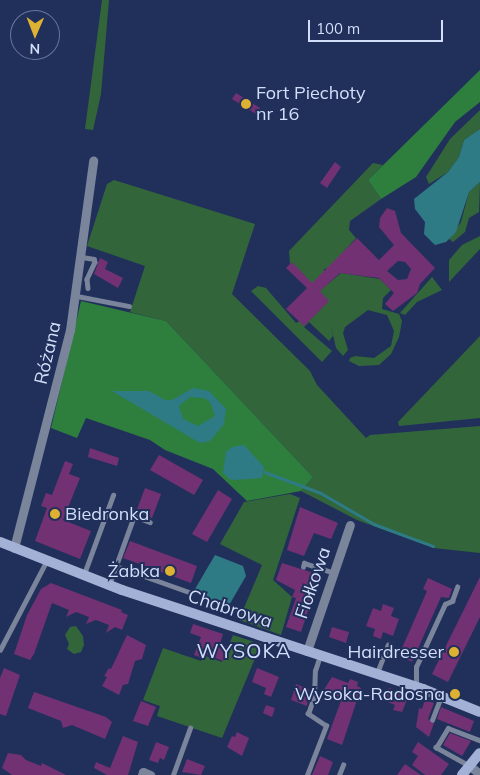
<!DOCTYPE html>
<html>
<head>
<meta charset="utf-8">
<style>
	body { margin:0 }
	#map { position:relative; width:480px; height:775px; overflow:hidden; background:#21305b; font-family:Mulish,sans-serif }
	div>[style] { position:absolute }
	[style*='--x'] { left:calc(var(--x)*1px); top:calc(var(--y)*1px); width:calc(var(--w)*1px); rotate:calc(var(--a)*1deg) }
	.green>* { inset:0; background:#33653b }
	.forest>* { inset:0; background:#2e7f3e }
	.water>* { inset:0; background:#2e7b85 }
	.stream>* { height:2.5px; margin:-1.25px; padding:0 1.25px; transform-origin:1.25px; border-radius:1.25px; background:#2e7b85 }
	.building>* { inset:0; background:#713172 }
	.lane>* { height:4.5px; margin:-2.25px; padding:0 2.25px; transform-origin:2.25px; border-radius:2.25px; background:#7a849a }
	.street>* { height:9px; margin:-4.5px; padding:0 4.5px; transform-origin:4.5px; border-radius:4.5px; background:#7a849a }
	.secondary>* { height:10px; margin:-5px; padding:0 5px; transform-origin:5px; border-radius:5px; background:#a2b1d5 }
	.dots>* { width:14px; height:14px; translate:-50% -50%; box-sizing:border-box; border:2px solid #21305b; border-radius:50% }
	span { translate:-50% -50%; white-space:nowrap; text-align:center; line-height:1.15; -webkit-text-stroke:4px #21305b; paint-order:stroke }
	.poi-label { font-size:18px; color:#d3dffa }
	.left { translate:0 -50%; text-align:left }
	.right { translate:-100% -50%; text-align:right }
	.street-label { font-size:18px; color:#d3dffa }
	.quarter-label { font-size:20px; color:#d3dffa; letter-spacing:1px }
	.north { position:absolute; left:10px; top:10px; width:50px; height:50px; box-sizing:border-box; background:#21305b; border:1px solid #68769b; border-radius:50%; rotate:181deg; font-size:14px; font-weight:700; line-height:20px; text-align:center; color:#d3dffa }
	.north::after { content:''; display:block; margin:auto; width:18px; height:22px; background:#deb133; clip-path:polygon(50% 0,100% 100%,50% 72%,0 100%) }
	.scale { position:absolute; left:308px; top:20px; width:135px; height:22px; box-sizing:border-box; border:2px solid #d3dffa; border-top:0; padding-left:6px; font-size:15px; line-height:18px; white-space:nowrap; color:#d3dffa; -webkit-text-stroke:4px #21305b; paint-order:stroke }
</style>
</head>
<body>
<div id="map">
	<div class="green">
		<i style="clip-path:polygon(102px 0,109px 0,101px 94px,93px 130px,85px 129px)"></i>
		<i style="clip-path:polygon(480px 110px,480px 129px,464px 140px,459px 157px,448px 172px,429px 184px,426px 177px,450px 139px)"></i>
		<i style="clip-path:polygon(373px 163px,383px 165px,368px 180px,381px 199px,350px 221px,349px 230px,356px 238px,329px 268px,324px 269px,323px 288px,341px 273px,380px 279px,391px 290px,383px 298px,382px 309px,399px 314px,402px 321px,399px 337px,391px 354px,379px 365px,359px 366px,349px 361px,350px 358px,355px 356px,374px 358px,391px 346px,394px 331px,387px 315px,368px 310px,345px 327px,343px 333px,348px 350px,343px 356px,336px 348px,331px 326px,333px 336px,329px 341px,309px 322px,304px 327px,332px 351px,322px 362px,251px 291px,258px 286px,266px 288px,296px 323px,305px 318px,312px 289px,290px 264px,289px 251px)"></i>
		<i style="clip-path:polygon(114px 180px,255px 224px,232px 294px,310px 371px,317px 385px,366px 438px,370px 435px,480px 426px,480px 553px,434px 548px,357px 520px,301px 491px,313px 477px,166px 321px,130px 312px,145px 266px,87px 246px,107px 184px)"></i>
		<i style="clip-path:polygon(480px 182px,479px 212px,469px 218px,465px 232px,453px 242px,449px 239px,461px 222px,469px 192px)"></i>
		<i style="clip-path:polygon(480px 236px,480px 249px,449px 282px,449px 260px,462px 245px)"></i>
		<i style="clip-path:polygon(432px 277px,442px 290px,417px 302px,405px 315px,400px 313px)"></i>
		<i style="clip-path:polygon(480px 336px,480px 418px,399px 426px,398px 422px)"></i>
		<i style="clip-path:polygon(290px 494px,300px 498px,273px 580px,292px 597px,281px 635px,239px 620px,262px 565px,220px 544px,244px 502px)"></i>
		<i style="clip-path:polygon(76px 626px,83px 636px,84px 645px,81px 652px,74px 654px,67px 649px,69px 644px,65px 635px,70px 627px)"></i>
		<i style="clip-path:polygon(233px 635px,261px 644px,222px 738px,157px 716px,160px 706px,143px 700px,163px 648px,201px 661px,203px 655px,222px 662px)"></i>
	</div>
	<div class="forest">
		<i style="clip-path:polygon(480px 70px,480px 102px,455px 122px,416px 177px,381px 199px,368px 180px)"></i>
		<i style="clip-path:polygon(81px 301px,166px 321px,313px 477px,301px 491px,247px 501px,213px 469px,165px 450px,150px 440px,86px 418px,77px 438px,51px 428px)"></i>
	</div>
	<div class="water">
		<i style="clip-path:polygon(480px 129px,480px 182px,469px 192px,456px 232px,446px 242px,435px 245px,424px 234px,425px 222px,415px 209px,414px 199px,448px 172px,459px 157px,464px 140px)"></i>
		<i style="clip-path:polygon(evenodd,193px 388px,209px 391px,226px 409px,224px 424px,210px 441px,200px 443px,112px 391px,149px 391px,165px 400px,172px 400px,193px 388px,190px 397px,204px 398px,210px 402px,215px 416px,198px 426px,183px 419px,179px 406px,190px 397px)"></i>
		<i style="clip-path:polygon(244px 445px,264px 467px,262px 478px,231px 480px,223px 473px,226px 452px,232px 447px)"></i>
		<i style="clip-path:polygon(215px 555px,243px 566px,246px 576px,228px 607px,207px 599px,195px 589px)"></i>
	</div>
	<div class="stream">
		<i style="--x:265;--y:472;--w:60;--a:20.6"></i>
		<i style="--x:321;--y:493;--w:61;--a:30.3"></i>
		<i style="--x:374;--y:524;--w:63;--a:20.4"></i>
	</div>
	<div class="building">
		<i style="clip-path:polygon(236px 93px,260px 108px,256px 114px,232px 99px)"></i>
		<i style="clip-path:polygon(335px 162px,341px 167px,327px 188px,320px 183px)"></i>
		<i style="clip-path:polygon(evenodd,387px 208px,395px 211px,401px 233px,435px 268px,420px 284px,417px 293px,393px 311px,385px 304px,394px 293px,379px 278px,340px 273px,320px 291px,329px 301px,304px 326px,286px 309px,307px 288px,286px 268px,292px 262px,312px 283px,357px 238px,379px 260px,394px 245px,379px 227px,380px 218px,387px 208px,398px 261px,405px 262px,411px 269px,407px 279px,398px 280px,387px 271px,398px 261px)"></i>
		<i style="clip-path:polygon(100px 258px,108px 262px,105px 269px,123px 278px,118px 288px,94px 274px)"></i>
		<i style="clip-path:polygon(90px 448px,119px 458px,117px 466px,88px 457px)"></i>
		<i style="clip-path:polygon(159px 455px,203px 480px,194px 495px,150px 470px)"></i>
		<i style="clip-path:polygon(65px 461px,73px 464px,69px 474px,80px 478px,63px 520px,91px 531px,80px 559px,35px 541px,47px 508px,41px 506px,46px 493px,52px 495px)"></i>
		<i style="clip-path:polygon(145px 488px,161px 494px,152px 518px,136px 512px)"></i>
		<i style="clip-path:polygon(218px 490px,232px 499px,207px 542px,192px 534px)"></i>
		<i style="clip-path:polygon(300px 507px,338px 523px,331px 539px,314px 533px,304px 556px,287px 550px)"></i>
		<i style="clip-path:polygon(130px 541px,197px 566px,191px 583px,123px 558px)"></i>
		<i style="clip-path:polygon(282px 563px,320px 575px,301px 632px,286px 627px,296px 598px,292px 597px,295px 590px,276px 580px)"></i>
		<i style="clip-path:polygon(480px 577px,480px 617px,448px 682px,432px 674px)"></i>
		<i style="clip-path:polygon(428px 578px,452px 589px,449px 598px,441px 597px,412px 662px,399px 655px,427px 591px,423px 589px)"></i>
		<i style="clip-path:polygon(51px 583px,122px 610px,121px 612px,128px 615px,122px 630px,115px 627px,106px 633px,109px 625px,96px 620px,86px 624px,89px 617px,76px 612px,66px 617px,69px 610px,52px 603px,34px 654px,30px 660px,14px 654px,27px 615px,41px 589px)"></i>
		<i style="clip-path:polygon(383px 604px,394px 608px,391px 616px,399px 619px,393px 636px,383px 632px,381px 639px,373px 636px,375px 629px,366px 626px,373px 608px,381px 611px)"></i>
		<i style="clip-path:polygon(193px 624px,223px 634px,220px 644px,228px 647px,223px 661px,203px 653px,202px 658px,194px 655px,201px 637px,190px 633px)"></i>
		<i style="clip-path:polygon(332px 627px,349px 632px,346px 643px,329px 637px)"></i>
		<i style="clip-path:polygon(127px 635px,146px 645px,142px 659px,135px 661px,128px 684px,123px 685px,119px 695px,102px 686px,107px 677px,104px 676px,109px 668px,111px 669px)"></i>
		<i style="clip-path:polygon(4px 668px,20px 675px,6px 716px,0 714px,0 678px)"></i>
		<i style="clip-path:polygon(257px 668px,279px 677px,271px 697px,264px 694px,266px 688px,252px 682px)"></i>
		<i style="clip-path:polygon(332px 677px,348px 683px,350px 679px,358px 682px,357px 686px,361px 688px,342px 745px,327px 739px,342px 698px,323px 691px)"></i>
		<i style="clip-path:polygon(296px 684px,309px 689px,307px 706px,291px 700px)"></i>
		<i style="clip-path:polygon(389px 688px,409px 695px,402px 712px,393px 710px,395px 705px,381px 699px)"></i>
		<i style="clip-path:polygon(34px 692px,106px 717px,112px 722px,105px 739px,72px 725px,63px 728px,61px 721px,28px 708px)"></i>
		<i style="clip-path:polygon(425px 700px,434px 703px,428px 719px,434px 723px,429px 737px,416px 727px,419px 708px,422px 709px)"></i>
		<i style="clip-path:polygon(141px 701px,156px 707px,148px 726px,133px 721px)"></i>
		<i style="clip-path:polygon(266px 705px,275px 708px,272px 717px,263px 713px)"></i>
		<i style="clip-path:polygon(441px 707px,474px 721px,470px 732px,437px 719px)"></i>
		<i style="clip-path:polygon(237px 732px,249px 738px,242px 756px,227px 747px,232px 736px,235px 737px)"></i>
		<i style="clip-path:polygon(450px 733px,471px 741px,462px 756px,443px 745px)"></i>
		<i style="clip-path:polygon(123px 736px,138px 742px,128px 775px,107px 775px,94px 768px,96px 762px,110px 768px)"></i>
		<i style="clip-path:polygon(156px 742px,169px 747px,164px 760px,160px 758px,158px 763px,149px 760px)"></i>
		<i style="clip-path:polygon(418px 742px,449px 764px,441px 775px,425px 775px,412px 765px,418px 756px,412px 752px)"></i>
		<i style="clip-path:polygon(8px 753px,21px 755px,26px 760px,41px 766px,42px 763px,66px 775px,12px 775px,2px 768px)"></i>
		<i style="clip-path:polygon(320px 756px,333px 762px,328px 775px,312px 775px)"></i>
		<i style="clip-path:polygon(187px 759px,205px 766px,201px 775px,182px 772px)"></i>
		<i style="clip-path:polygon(405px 764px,421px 775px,397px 775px)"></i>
	</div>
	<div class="lane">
		<i style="--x:82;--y:257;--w:12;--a:9"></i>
		<i style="--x:94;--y:259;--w:3;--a:72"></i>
		<i style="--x:95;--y:262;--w:19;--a:115"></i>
		<i style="--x:87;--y:279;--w:9;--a:84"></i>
		<i style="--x:77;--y:296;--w:53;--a:10.9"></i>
		<i style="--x:116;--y:566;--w:77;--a:19.6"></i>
		<i style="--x:303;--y:567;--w:4;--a:-76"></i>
		<i style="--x:304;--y:563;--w:32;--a:18"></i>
		<i style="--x:84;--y:574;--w:84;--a:-69.8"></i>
		<i style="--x:109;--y:585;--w:73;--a:-70.1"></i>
		<i style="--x:134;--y:516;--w:17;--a:21"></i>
		<i style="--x:0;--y:650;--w:99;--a:-62.4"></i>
		<i style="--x:377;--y:673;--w:30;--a:-69"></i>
		<i style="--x:416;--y:686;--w:19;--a:-90"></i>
		<i style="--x:416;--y:667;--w:69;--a:-65.3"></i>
		<i style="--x:445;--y:604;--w:8;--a:-23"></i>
		<i style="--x:452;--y:601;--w:15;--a:-70"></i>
		<i style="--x:432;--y:720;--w:25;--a:-69"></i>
		<i style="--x:469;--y:766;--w:38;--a:-151"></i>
		<i style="--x:436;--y:748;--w:23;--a:-59"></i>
		<i style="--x:448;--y:728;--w:34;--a:21"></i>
		<i style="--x:173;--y:775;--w:50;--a:-70.1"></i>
		<i style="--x:307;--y:775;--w:53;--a:-68.8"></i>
		<i style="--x:326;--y:726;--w:22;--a:-146"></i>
		<i style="--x:308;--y:714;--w:18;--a:-71"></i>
		<i style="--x:314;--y:697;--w:26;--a:-88"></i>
		<i style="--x:315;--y:671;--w:16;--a:-72"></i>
		<i style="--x:339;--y:775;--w:11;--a:-68"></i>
	</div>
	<div class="street">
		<i style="--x:14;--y:548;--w:225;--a:-75.6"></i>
		<i style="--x:70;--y:330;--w:171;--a:-82.2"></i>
		<i style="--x:307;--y:651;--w:133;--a:-71.2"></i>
		<i style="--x:470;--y:766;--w:13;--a:39"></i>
		<i style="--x:142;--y:775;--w:3;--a:-72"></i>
		<i style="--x:143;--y:772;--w:8;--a:23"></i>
	</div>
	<div class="secondary">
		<i style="--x:0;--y:542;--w:131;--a:21.5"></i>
		<i style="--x:122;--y:590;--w:317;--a:18.2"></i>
		<i style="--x:423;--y:689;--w:61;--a:22"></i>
		<i style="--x:462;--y:775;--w:28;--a:-51"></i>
	</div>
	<div class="dots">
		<i style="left:246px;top:104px;background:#deb133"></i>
		<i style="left:55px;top:514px;background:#deb133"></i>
		<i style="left:170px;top:571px;background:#deb133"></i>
		<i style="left:454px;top:652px;background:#deb133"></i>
		<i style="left:455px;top:694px;background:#deb133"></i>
	</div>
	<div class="poi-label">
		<span class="left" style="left:256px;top:104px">Fort Piechoty<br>nr 16</span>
		<span class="left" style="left:65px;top:514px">Biedronka</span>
		<span class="right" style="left:160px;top:571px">Żabka</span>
		<span class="right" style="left:444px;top:652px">Hairdresser</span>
		<span class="right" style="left:445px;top:694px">Wysoka-Radosna</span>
	</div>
	<div class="street-label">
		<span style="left:48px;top:353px;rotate:-77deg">Różana</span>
		<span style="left:313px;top:583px;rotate:-71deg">Fiołkowa</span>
		<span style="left:230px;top:609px;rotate:18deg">Chabrowa</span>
	</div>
	<div class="quarter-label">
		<span style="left:244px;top:650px">WYSOKA</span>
	</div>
	<div class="north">N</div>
	<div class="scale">100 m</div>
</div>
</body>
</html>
